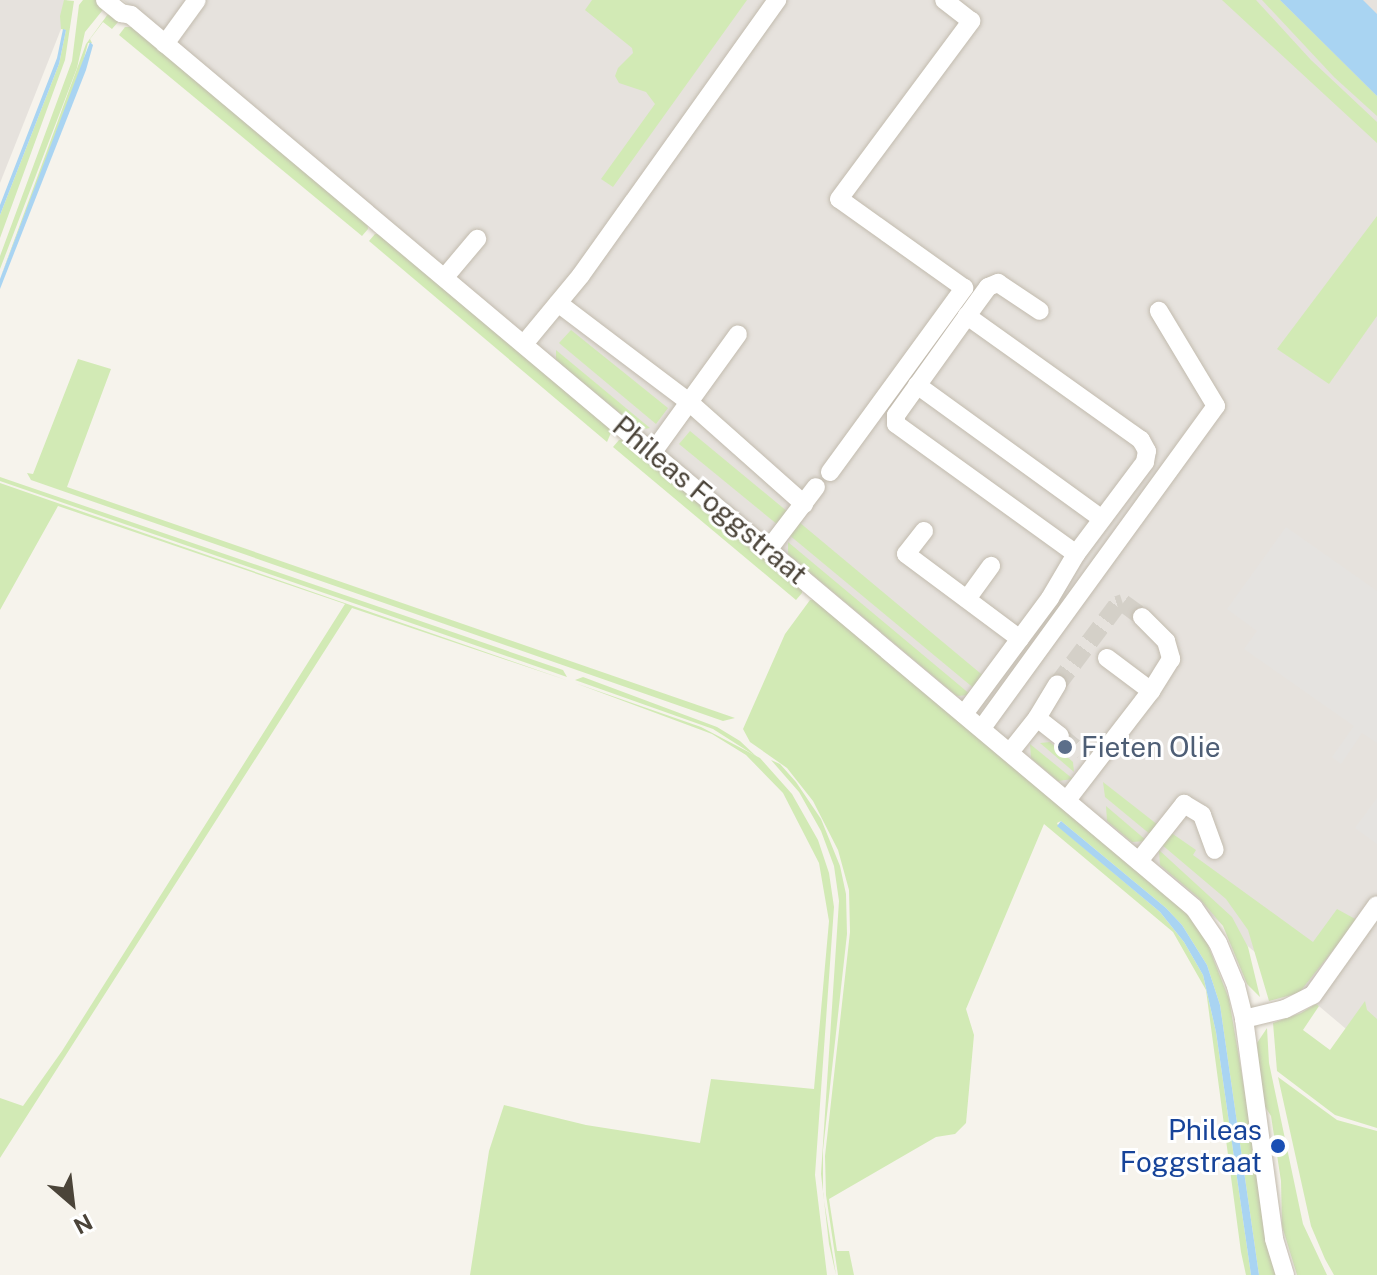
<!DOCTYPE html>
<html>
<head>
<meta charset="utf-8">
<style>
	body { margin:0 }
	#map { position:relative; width:1377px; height:1275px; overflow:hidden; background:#f6f3ec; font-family:"Public Sans",sans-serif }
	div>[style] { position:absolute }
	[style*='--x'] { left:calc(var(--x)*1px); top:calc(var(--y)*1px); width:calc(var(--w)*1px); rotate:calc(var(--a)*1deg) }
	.industrial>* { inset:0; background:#e6e2dd }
	.green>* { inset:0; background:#d2eab5 }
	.parking>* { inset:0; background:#e5e3e0 }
	.water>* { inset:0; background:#a9d4f2 }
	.minor-tunnel>* { height:18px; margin-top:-9px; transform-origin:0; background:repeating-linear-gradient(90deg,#d4d0c8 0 18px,transparent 0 27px) }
	.roads { filter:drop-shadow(0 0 2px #c2bbae) drop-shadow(0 0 2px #c2bbae) }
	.minor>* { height:18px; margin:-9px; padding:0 9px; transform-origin:9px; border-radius:9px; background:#fff }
	.dots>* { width:22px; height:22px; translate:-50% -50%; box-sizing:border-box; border:4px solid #fff; border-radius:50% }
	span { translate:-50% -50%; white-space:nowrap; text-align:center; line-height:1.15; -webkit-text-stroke:6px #fff; paint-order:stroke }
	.street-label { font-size:28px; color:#4b4439 }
	.service-label { font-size:28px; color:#4e5e75 }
	.left { translate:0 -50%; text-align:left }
	.transit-label { font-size:28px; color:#164399 }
	.right { translate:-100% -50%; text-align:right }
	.north { position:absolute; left:32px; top:1163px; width:80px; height:80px; -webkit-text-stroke:6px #fff; paint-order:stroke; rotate:152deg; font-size:22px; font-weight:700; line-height:32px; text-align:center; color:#4b4439 }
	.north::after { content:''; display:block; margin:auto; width:28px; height:36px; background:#4b4439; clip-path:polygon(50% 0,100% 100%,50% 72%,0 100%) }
</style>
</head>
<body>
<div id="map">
	<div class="industrial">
		<i style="clip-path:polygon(0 0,67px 0,63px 24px,0 183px)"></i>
		<i style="clip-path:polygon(123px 0,1377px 0,1377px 1055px,189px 54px)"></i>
	</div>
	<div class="green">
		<i style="clip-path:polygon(64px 0,74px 1px,65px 60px,0 238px,0 215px,59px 64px,66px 30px,61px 29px,60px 16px)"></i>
		<i style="clip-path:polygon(83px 0,99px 0,106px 6px,85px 32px,77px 68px,0 269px,0 256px,72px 61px,79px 5px)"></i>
		<i style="clip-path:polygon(592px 0,747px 0,613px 187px,601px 179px,655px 104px,646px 92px,619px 83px,615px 76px,618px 68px,633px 53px,632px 48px,585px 10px)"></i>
		<i style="clip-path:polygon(1222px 0,1256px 0,1311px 60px,1377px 122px,1377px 143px)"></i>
		<i style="clip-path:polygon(1262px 0,1280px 0,1377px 96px,1377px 116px,1334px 77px)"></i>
		<i style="clip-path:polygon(111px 10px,118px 22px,112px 29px,103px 22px,90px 39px,92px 43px,88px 43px,81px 70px,0 279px,86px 44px)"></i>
		<i style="clip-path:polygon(125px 27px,132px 27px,367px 222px,368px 229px,362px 236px,119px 35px)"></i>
		<i style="clip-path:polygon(1377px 216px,1377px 316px,1329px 384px,1277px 349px)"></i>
		<i style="clip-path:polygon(375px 234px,381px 234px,613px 428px,607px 442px,369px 241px)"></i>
		<i style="clip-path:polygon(571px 330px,668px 408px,656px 424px,559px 343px)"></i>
		<i style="clip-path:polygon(556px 350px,650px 428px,640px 430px,556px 360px)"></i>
		<i style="clip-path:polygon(78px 359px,111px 369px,67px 487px,735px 718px,723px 721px,31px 480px,27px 473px,33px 474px)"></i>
		<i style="clip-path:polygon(690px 431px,788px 512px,778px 525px,679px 444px)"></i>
		<i style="clip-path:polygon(626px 439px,802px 587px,802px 593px,796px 600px,613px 447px,619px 440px)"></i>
		<i style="clip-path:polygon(0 477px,563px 670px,567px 677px,0 481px)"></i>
		<i style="clip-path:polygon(0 483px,569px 681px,352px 608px,0 1158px,0 1098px,23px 1106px,62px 1051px,345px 604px,58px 506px,0 610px)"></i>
		<i style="clip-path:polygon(799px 522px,986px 678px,976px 690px,788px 534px)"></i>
		<i style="clip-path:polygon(788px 542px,971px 695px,957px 696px,788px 554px)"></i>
		<i style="clip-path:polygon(810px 600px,817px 600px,1169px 895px,1193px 920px,1206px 940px,1229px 999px,1276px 1275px,1259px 1275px,1220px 1005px,1207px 965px,1182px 925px,1166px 908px,1061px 821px,1057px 823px,1059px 827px,1160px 912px,1184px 942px,1203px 975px,1216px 1032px,1251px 1275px,1246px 1275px,1241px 1252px,1206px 990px,1173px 932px,1044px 824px,966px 1009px,974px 1035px,966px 1123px,955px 1134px,936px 1137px,829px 1199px,837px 1251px,849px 1251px,854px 1275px,838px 1275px,826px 1195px,825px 1156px,850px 932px,849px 890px,838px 850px,813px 801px,787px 768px,750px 742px,743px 729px,785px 634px)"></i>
		<i style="clip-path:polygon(583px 677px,717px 727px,740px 741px,757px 757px,713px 729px,575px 680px)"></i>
		<i style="clip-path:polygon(575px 683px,701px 727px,760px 758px,792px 794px,818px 840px,829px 873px,834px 907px,815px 1175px,827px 1275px,470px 1275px,489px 1151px,504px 1105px,586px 1125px,700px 1143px,711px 1079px,814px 1089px,829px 921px,819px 863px,783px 793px,746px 755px,712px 734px)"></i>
		<i style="clip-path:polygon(1050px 742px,1073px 762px,1074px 772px,1040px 743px)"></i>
		<i style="clip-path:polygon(1030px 744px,1073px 779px,1058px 781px,1031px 758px)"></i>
		<i style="clip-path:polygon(771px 760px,780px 764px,796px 782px,821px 819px,840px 866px,846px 894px,847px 934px,823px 1150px,823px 1194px,836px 1275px,829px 1244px,821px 1174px,839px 901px,834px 866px,821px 831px,799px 792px)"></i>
		<i style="clip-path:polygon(1103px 782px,1158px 825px,1151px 835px,1105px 797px)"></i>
		<i style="clip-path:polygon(1106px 806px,1147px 841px,1132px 842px,1107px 821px)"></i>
		<i style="clip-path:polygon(1170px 832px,1196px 850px,1193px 855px,1313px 942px,1337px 909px,1357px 920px,1299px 993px,1269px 1001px,1248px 930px,1226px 899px,1161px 844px)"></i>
		<i style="clip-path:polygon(1159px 850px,1232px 917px,1248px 947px,1260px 997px,1247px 984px,1223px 926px,1199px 898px,1160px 865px)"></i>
		<i style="clip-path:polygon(1365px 1001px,1367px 1010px,1377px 1019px,1377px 1128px,1335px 1115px,1277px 1071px,1273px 1023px,1301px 1013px,1316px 1004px,1319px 1006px,1303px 1030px,1330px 1050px)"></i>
		<i style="clip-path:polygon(1267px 1028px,1269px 1063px,1303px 1224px,1327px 1275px,1297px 1275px,1282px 1226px,1281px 1181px,1271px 1116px,1262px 1102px,1260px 1086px,1257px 1043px)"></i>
		<i style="clip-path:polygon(1278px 1077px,1337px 1120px,1377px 1131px,1377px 1275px,1334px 1275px,1325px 1259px,1311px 1226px)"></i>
	</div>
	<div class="parking">
		<i style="clip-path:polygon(1286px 527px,1377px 591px,1377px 743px,1362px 733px,1341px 764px,1332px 757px,1354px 726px,1244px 649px,1257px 631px,1227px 609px)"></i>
		<i style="clip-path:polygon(1377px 798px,1377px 844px,1355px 828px)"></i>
	</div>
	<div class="water">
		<i style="clip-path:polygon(1280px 0,1363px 0,1377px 14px,1377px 96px)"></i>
		<i style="clip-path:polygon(63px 29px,66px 30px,59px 64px,0 215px,0 205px,57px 58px)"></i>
		<i style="clip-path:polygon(90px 42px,93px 45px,86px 70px,0 289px,0 279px)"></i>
		<i style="clip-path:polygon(1061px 821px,1166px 908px,1182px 925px,1207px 965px,1220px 1005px,1259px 1275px,1251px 1275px,1216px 1032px,1203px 975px,1184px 942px,1160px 912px,1057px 826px)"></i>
	</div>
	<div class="minor-tunnel">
		<i style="--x:1057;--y:685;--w:100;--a:-53.1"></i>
		<i style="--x:1117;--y:605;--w:6;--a:-18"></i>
		<i style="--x:1123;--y:603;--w:24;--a:36"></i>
		<i style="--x:1060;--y:736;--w:27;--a:39"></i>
	</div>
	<div class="roads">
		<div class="minor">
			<i style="--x:105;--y:0;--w:21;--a:39"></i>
			<i style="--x:121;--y:13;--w:10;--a:11"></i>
			<i style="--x:131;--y:15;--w:1388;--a:40.03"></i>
			<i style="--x:1194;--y:908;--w:42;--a:55.6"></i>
			<i style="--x:1218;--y:943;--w:47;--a:67.3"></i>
			<i style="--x:1236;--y:986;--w:34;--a:76"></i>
			<i style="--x:1244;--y:1019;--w:222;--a:82.2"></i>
			<i style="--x:1274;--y:1239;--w:38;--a:73"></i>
			<i style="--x:165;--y:44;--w:54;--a:-54"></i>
			<i style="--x:445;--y:277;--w:50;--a:-49.9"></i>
			<i style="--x:558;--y:303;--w:164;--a:37.1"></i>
			<i style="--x:689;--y:402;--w:154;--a:41.6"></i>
			<i style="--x:967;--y:316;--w:36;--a:-54"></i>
			<i style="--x:988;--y:287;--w:11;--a:-22"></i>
			<i style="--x:998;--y:283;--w:50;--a:33.7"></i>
			<i style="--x:524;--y:344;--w:89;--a:-50.4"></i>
			<i style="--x:581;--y:275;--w:338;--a:-54.5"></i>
			<i style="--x:917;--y:385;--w:228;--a:35.9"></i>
			<i style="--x:653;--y:452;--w:145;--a:-54.2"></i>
			<i style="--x:830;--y:472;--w:228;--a:-53.9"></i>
			<i style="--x:964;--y:288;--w:153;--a:-144.5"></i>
			<i style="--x:839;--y:199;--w:222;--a:-53.4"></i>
			<i style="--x:971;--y:21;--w:34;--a:-142"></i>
			<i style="--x:924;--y:531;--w:29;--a:128"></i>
			<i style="--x:906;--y:554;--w:142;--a:36.7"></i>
			<i style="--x:768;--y:550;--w:79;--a:-52.7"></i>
			<i style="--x:967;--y:599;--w:41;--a:-54"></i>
			<i style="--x:1142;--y:617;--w:34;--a:45"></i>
			<i style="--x:1166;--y:641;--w:19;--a:74"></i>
			<i style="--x:1171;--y:659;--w:38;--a:122"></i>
			<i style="--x:964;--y:714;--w:144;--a:-53.4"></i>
			<i style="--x:1050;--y:598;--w:51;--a:-59.4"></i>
			<i style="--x:1076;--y:554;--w:115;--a:-53.1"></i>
			<i style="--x:1145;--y:462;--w:11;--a:-80"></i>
			<i style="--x:1147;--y:451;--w:13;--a:-119"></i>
			<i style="--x:1141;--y:440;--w:214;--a:-144.5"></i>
			<i style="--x:967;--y:316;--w:122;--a:125.6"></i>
			<i style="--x:896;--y:415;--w:9;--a:90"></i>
			<i style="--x:896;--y:424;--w:222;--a:35.8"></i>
			<i style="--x:1037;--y:718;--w:39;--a:-59"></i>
			<i style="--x:982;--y:728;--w:398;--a:-54"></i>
			<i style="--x:1216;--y:406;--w:111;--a:-121"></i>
			<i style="--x:1010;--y:752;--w:43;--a:-51.5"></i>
			<i style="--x:1037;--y:718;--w:29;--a:38"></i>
			<i style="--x:1067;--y:800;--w:138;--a:-52.4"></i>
			<i style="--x:1151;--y:691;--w:55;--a:-143.1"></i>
			<i style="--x:1139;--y:861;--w:73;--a:-51.7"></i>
			<i style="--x:1184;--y:804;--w:21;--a:31"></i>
			<i style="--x:1202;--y:815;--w:37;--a:70"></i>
			<i style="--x:1244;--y:1019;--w:42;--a:-13.7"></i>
			<i style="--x:1285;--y:1009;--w:31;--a:-27"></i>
			<i style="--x:1313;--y:995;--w:110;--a:-54.6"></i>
		</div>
	</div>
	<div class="dots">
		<i style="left:1065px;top:747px;background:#5c6f8a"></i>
		<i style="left:1278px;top:1146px;background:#1a4fb4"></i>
	</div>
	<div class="street-label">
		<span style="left:710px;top:500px;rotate:40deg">Phileas Foggstraat</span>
	</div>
	<div class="service-label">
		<span class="left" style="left:1081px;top:747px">Fieten Olie</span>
	</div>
	<div class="transit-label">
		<span class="right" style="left:1262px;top:1146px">Phileas<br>Foggstraat</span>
	</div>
	<div class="north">N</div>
</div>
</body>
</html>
